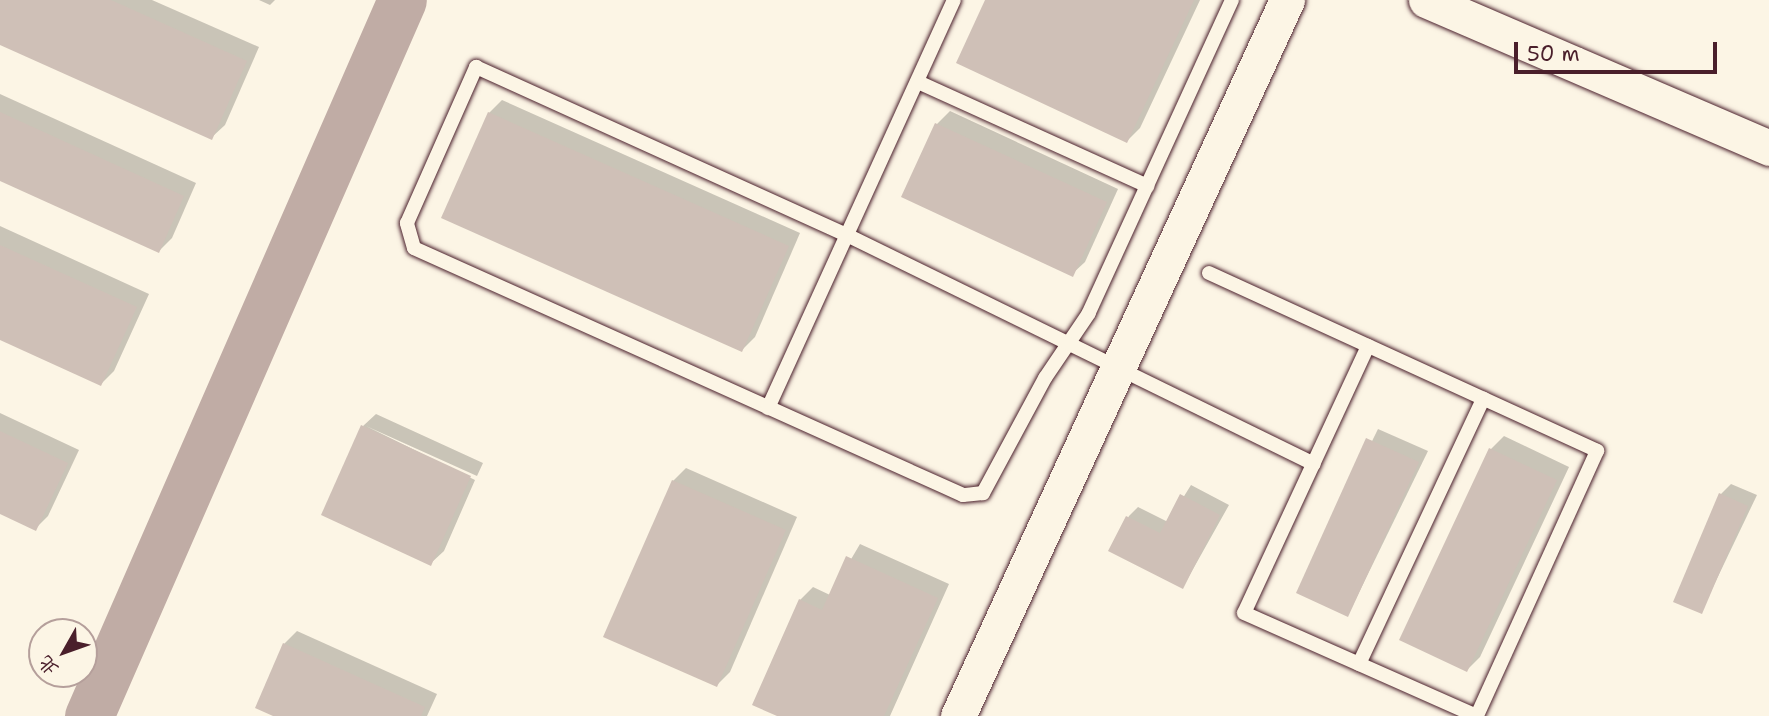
<!DOCTYPE html>
<html>
<head>
<meta charset="utf-8">
<style>
	body { margin:0 }
	#map { position:relative; width:1769px; height:716px; overflow:hidden; background:#fcf5e5; font-family:"Shantell Sans","LXGW WenKai TC",sans-serif }
	div>[style] { position:absolute }
	[style*='--x'] { left:calc(var(--x)*1px); top:calc(var(--y)*1px); width:calc(var(--w)*1px); rotate:calc(var(--a)*1deg) }
	.shadow>* { inset:0; background:#0003 }
	.river>* { height:49px; margin:-24.5px; padding:0 24.5px; transform-origin:24.5px; border-radius:24.5px; background:#c0aca5 }
	.building>* { inset:0; background:#cfc0b7 }
	.roads { filter:drop-shadow(0 0 2px #4a1f2b) drop-shadow(0 0 2px #4a1f2b) }
	.service>* { height:14px; margin:-7px; padding:0 7px; transform-origin:7px; border-radius:7px; background:#fcf5e5 }
	.tertiary>* { height:35px; margin:-17.5px; padding:0 17.5px; transform-origin:17.5px; border-radius:17.5px; background:#fcf5e5 }
	span { translate:-50% -50%; white-space:nowrap; text-align:center; line-height:1.15; -webkit-text-stroke:5px #fcf5e5; paint-order:stroke }
	.north { position:absolute; left:28px; top:618px; width:70px; height:70px; box-sizing:border-box; background:#fcf5e5; border:2px solid #b59f9b; border-radius:50%; rotate:230deg; font-size:19px; font-weight:700; line-height:28px; text-align:center; color:#4a1f2b }
	.north::after { content:''; display:block; margin:auto; width:24px; height:32px; background:#4a1f2b; clip-path:polygon(50% 0,100% 100%,50% 72%,0 100%) }
	.scale { position:absolute; left:1514px; top:42px; width:203px; height:32px; box-sizing:border-box; border:4px solid #4a1f2b; border-top:0; padding-left:9px; font-size:21px; line-height:24px; white-space:nowrap; color:#4a1f2b; -webkit-text-stroke:5px #fcf5e5; paint-order:stroke }
</style>
</head>
<body>
<div id="map">
	<div class="shadow">
		<i style="clip-path:polygon(0 0,152px 0,259px 47px,225px 125px,212px 137px,0 43px)"></i>
		<i style="clip-path:polygon(259px 0,275px 0,270px 5px)"></i>
		<i style="clip-path:polygon(987px 0,1200px 0,1140px 128px,1127px 141px)"></i>
		<i style="clip-path:polygon(0 94px,196px 183px,172px 238px,159px 251px,0 179px)"></i>
		<i style="clip-path:polygon(502px 100px,800px 233px,755px 337px,742px 350px,489px 113px)"></i>
		<i style="clip-path:polygon(950px 111px,1118px 189px,1085px 262px,1072px 274px,903px 196px,937px 124px)"></i>
		<i style="clip-path:polygon(0 226px,149px 294px,114px 371px,101px 384px,0 338px)"></i>
		<i style="clip-path:polygon(0 413px,79px 450px,48px 516px,35px 529px,0 512px)"></i>
		<i style="clip-path:polygon(376px 414px,483px 463px,477px 476px,366px 426px,475px 480px,444px 551px,431px 563px,363px 426px)"></i>
		<i style="clip-path:polygon(1378px 429px,1428px 451px,1348px 615px,1298px 592px)"></i>
		<i style="clip-path:polygon(1504px 436px,1569px 467px,1480px 657px,1467px 670px,1491px 449px)"></i>
		<i style="clip-path:polygon(686px 468px,797px 517px,730px 672px,717px 685px,673px 481px)"></i>
		<i style="clip-path:polygon(1731px 484px,1757px 495px,1701px 612px,1721px 494px)"></i>
		<i style="clip-path:polygon(1191px 485px,1229px 505px,1183px 587px,1111px 550px,1129px 516px,1167px 539px,1129px 516px,1138px 507px,1168px 522px)"></i>
		<i style="clip-path:polygon(860px 544px,949px 584px,890px 716px,781px 716px,800px 600px,813px 587px,830px 595px)"></i>
		<i style="clip-path:polygon(297px 631px,437px 694px,427px 716px,277px 716px,284px 644px)"></i>
	</div>
	<div class="river">
		<i style="--x:89;--y:716;--w:781;--a:-66.39"></i>
	</div>
	<div class="building">
		<i style="clip-path:polygon(0 0,111px 0,247px 61px,212px 140px,0 45px)"></i>
		<i style="clip-path:polygon(985px 0,1194px 0,1127px 143px,956px 63px)"></i>
		<i style="clip-path:polygon(0 112px,184px 196px,159px 253px,0 181px)"></i>
		<i style="clip-path:polygon(488px 112px,789px 246px,742px 352px,441px 218px)"></i>
		<i style="clip-path:polygon(935px 123px,1107px 202px,1073px 277px,901px 197px)"></i>
		<i style="clip-path:polygon(0 245px,137px 307px,101px 386px,0 340px)"></i>
		<i style="clip-path:polygon(361px 425px,471px 476px,431px 566px,321px 515px)"></i>
		<i style="clip-path:polygon(0 431px,68px 463px,36px 531px,0 514px)"></i>
		<i style="clip-path:polygon(1366px 438px,1419px 462px,1348px 617px,1296px 593px)"></i>
		<i style="clip-path:polygon(1489px 448px,1557px 480px,1467px 672px,1399px 640px)"></i>
		<i style="clip-path:polygon(672px 480px,786px 530px,717px 687px,603px 637px)"></i>
		<i style="clip-path:polygon(1719px 493px,1748px 506px,1702px 614px,1673px 602px)"></i>
		<i style="clip-path:polygon(1180px 494px,1220px 515px,1183px 589px,1108px 551px,1126px 516px,1160px 533px)"></i>
		<i style="clip-path:polygon(846px 556px,938px 598px,884px 716px,777px 716px,752px 705px,799px 599px,822px 610px)"></i>
		<i style="clip-path:polygon(283px 643px,425px 707px,421px 716px,273px 716px,255px 708px)"></i>
	</div>
	<div class="roads">
		<div class="service">
			<i style="--x:1232;--y:0;--w:344;--a:114.6"></i>
			<i style="--x:1089;--y:313;--w:78;--a:124.1"></i>
			<i style="--x:1045;--y:378;--w:131;--a:118.3"></i>
			<i style="--x:983;--y:493;--w:20;--a:174"></i>
			<i style="--x:963;--y:495;--w:602;--a:-155.78"></i>
			<i style="--x:414;--y:248;--w:26;--a:-106"></i>
			<i style="--x:407;--y:223;--w:171;--a:-66.1"></i>
			<i style="--x:476;--y:67;--w:409;--a:24.4"></i>
			<i style="--x:849;--y:236;--w:300;--a:26.1"></i>
			<i style="--x:1118;--y:368;--w:218;--a:26.1"></i>
			<i style="--x:918;--y:82;--w:252;--a:24.4"></i>
			<i style="--x:1209;--y:273;--w:427;--a:24.6"></i>
			<i style="--x:1597;--y:451;--w:291;--a:114.4"></i>
			<i style="--x:1368;--y:346;--w:294;--a:114.9"></i>
			<i style="--x:1244;--y:613;--w:254;--a:23.9"></i>
			<i style="--x:768;--y:408;--w:448;--a:-65.5"></i>
			<i style="--x:1359;--y:664;--w:293;--a:-64.9"></i>
		</div>
		<div class="tertiary">
			<i style="--x:1426;--y:0;--w:374;--a:23.3"></i>
			<i style="--x:958;--y:716;--w:788;--a:-65.32"></i>
		</div>
	</div>
	<div class="north">北</div>
	<div class="scale">50 m</div>
</div>
</body>
</html>
